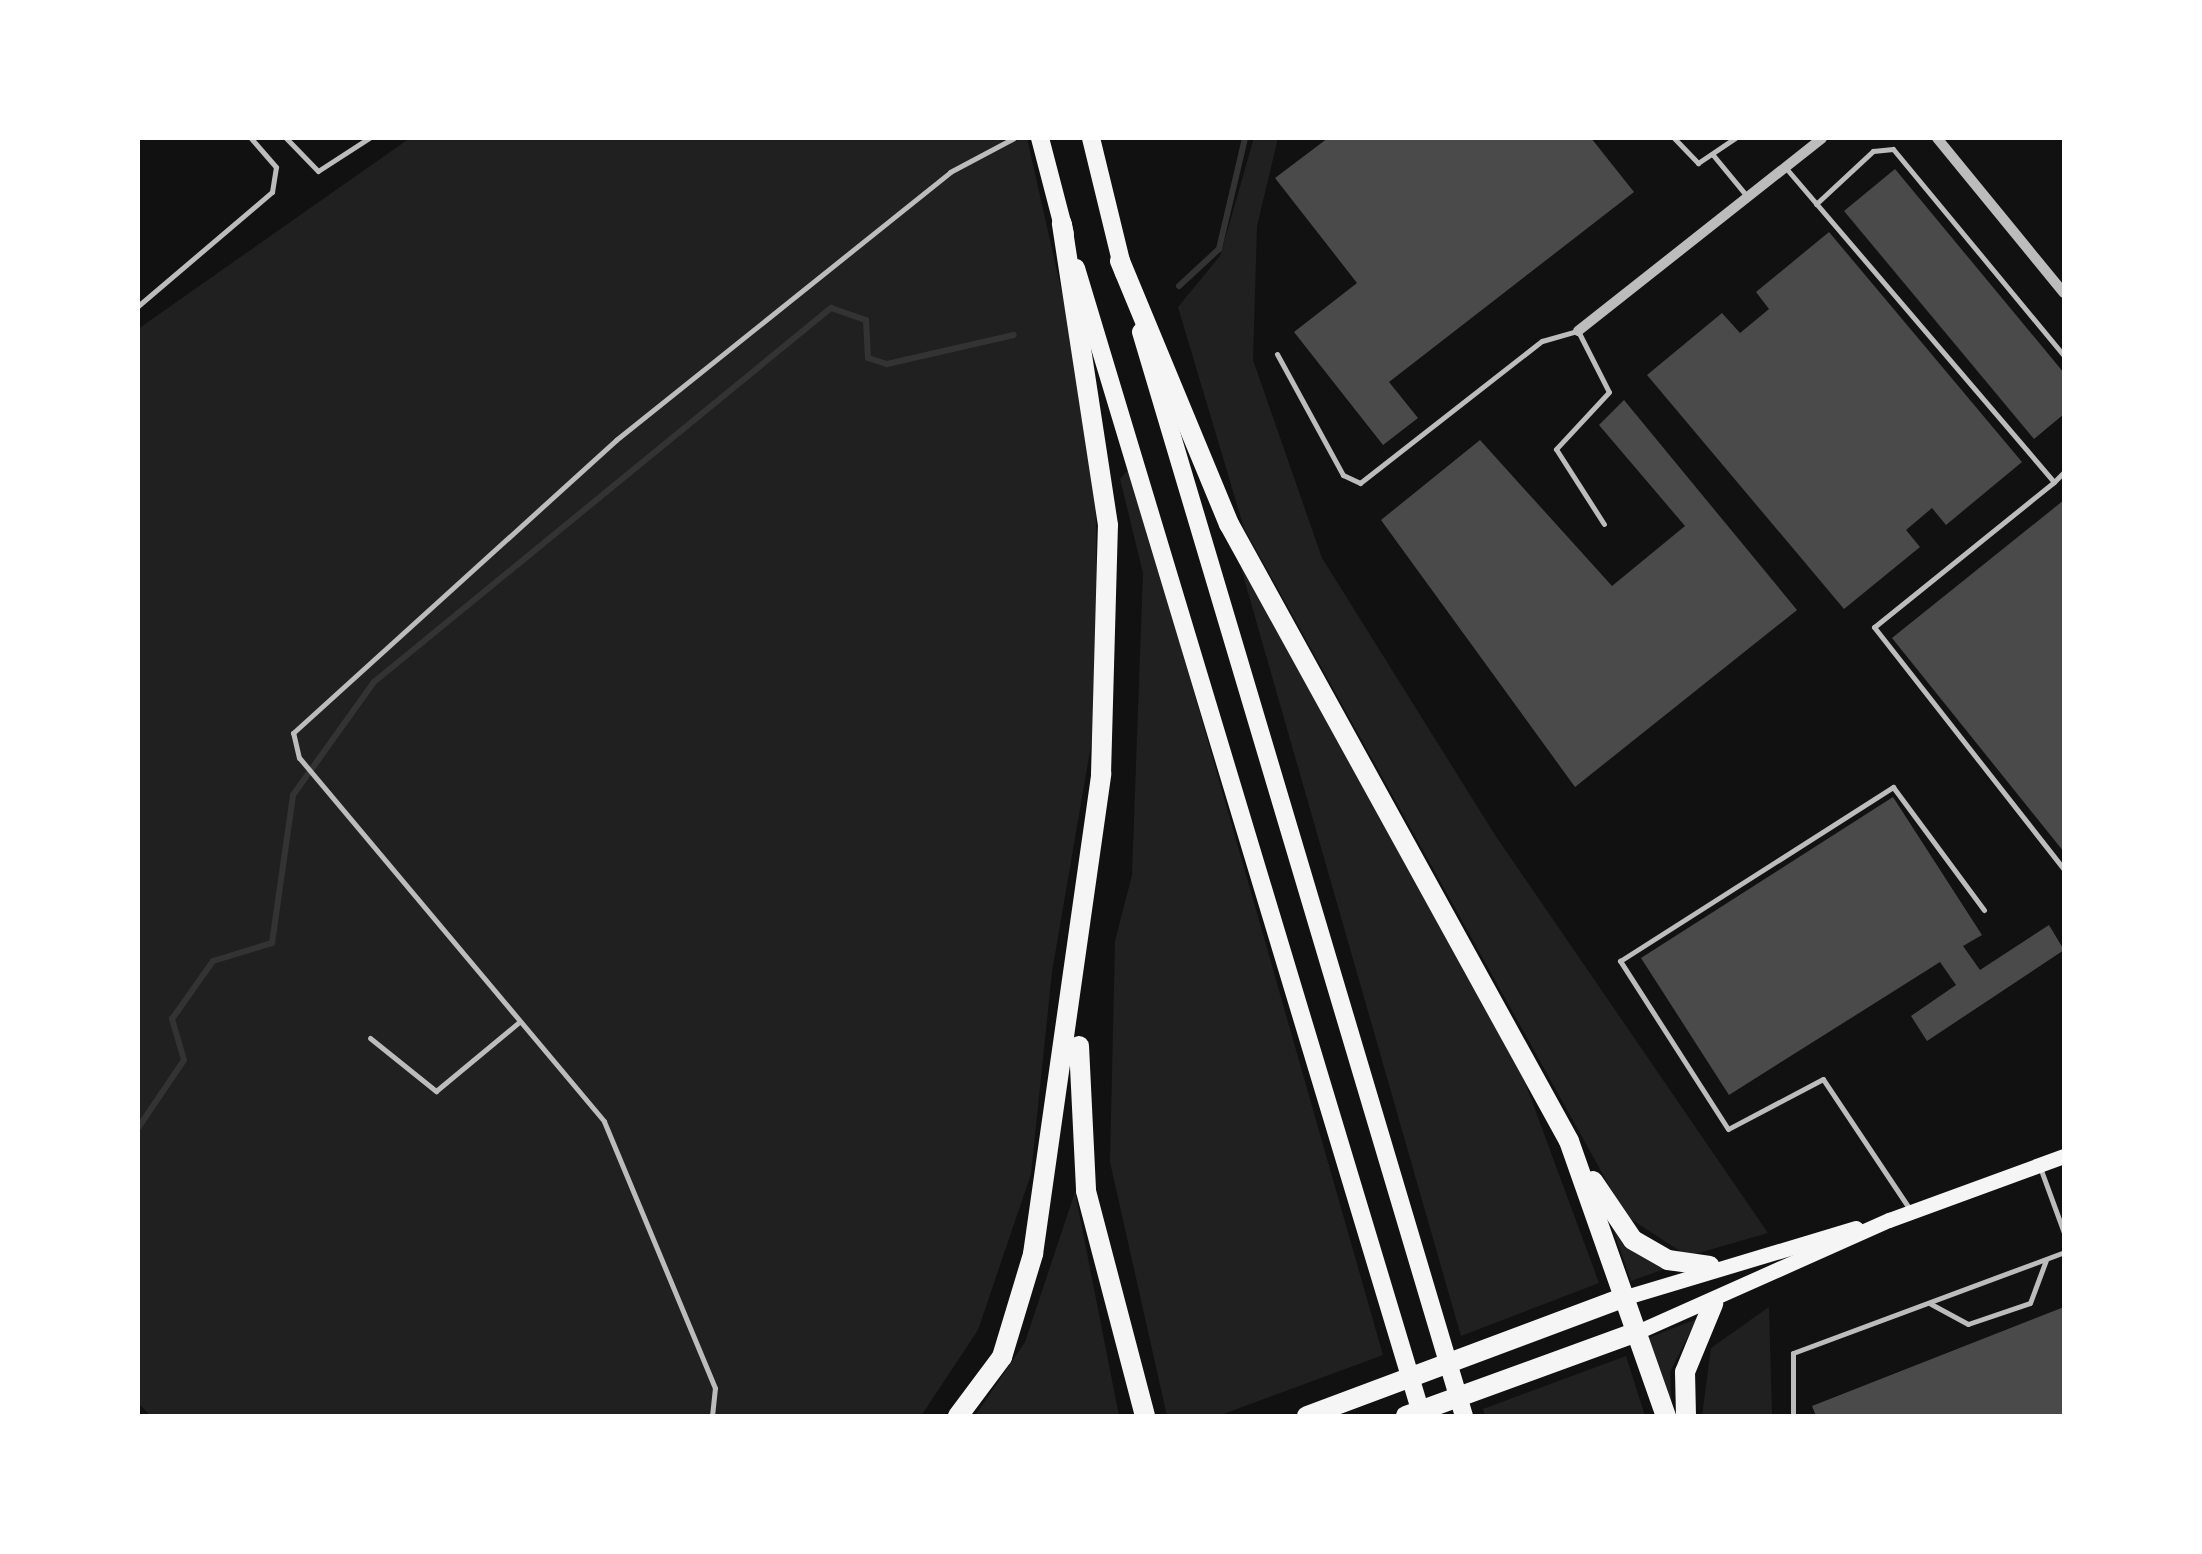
<!DOCTYPE html>
<html>
<head>
<meta charset="utf-8">
<style>
	body { margin:0 }
	#map { position:relative; width:2202px; height:1554px; overflow:hidden; background:#111; font-family:"Roboto Serif",serif }
	div>[style] { position:absolute }
	[style*='--x'] { left:calc(var(--x)*1px); top:calc(var(--y)*1px); width:calc(var(--w)*1px); rotate:calc(var(--a)*1deg) }
	.green>* { inset:0; background:#202020 }
	.stream>* { height:6px; margin:-3px; padding:0 3px; transform-origin:3px; border-radius:3px; background:#333 }
	.building>* { inset:0; background:#4a4a4a }
	.service>* { height:5px; margin:-2.5px; padding:0 2.5px; transform-origin:2.5px; border-radius:2.5px; background:#bcbcbc }
	.minor>* { height:10px; margin:-5px; padding:0 5px; transform-origin:5px; border-radius:5px; background:#bcbcbc }
	.secondary>* { height:15px; margin:-7.5px; padding:0 7.5px; transform-origin:7.5px; border-radius:7.5px; background:#f5f5f5 }
	.trunk>* { height:18px; margin:-9px; padding:0 9px; transform-origin:9px; border-radius:9px; background:#f5f5f5 }
	.motorway>* { height:20px; margin:-10px; padding:0 10px; transform-origin:10px; border-radius:10px; background:#f5f5f5 }
	span { translate:-50% -50%; white-space:nowrap; text-align:center; line-height:1.15; -webkit-text-stroke:10px #fff; paint-order:stroke }
	.frame { position:absolute; inset:0; border:140px solid #fff; pointer-events:none }
</style>
</head>
<body>
<div id="map">
	<div class="green">
		<i style="clip-path:polygon(410px 138px,1027px 138px,1095px 440px,1098px 704px,1052px 972px,1031px 1174px,978px 1330px,921px 1416px,151px 1416px,138px 1403px,138px 329px)"></i>
		<i style="clip-path:polygon(1254px 138px,1278px 138px,1257px 226px,1253px 360px,1322px 558px,1495px 835px,1768px 1233px,1688px 1256px,1626px 1216px,1244px 528px,1178px 307px,1220px 256px)"></i>
		<i style="clip-path:polygon(1130px 468px,1383px 1355px,1218px 1416px,1167px 1416px,1110px 1162px,1115px 941px,1132px 875px,1143px 573px,1120px 479px)"></i>
		<i style="clip-path:polygon(1237px 554px,1519px 1066px,1599px 1283px,1461px 1336px)"></i>
		<i style="clip-path:polygon(1075px 1192px,1119px 1416px,975px 1416px,1025px 1342px)"></i>
		<i style="clip-path:polygon(1606px 1209px,1635px 1253px,1670px 1267px,1631px 1281px)"></i>
		<i style="clip-path:polygon(1769px 1307px,1772px 1416px,1702px 1416px,1711px 1348px)"></i>
		<i style="clip-path:polygon(1697px 1319px,1670px 1372px,1672px 1416px,1648px 1338px)"></i>
		<i style="clip-path:polygon(1626px 1356px,1645px 1416px,1485px 1416px,1483px 1409px)"></i>
	</div>
	<div class="stream">
		<i style="--x:1179;--y:286;--w:54;--a:-42.8"></i>
		<i style="--x:1219;--y:249;--w:114;--a:-76.8"></i>
		<i style="--x:138;--y:1128;--w:82;--a:-55.9"></i>
		<i style="--x:184;--y:1060;--w:43;--a:-106.3"></i>
		<i style="--x:172;--y:1019;--w:71;--a:-54.7"></i>
		<i style="--x:213;--y:961;--w:62;--a:-17"></i>
		<i style="--x:272;--y:943;--w:149;--a:-81.9"></i>
		<i style="--x:293;--y:795;--w:139;--a:-54.4"></i>
		<i style="--x:374;--y:682;--w:591;--a:-39.3"></i>
		<i style="--x:831;--y:308;--w:37;--a:19"></i>
		<i style="--x:866;--y:320;--w:38;--a:87"></i>
		<i style="--x:868;--y:358;--w:20;--a:18"></i>
		<i style="--x:887;--y:364;--w:130;--a:-12.9"></i>
	</div>
	<div class="building">
		<i style="clip-path:polygon(1328px 138px,1591px 138px,1634px 192px,1389px 382px,1418px 418px,1383px 445px,1294px 332px,1357px 283px,1275px 178px)"></i>
		<i style="clip-path:polygon(1895px 169px,2064px 373px,2064px 414px,2034px 439px,1844px 211px)"></i>
		<i style="clip-path:polygon(1829px 232px,2022px 462px,1946px 525px,1932px 508px,1906px 530px,1920px 547px,1844px 609px,1647px 375px,1722px 313px,1740px 333px,1769px 309px,1756px 292px)"></i>
		<i style="clip-path:polygon(1624px 400px,1797px 610px,1575px 787px,1381px 520px,1480px 440px,1612px 586px,1685px 526px,1599px 425px)"></i>
		<i style="clip-path:polygon(2064px 500px,2064px 852px,1892px 638px)"></i>
		<i style="clip-path:polygon(1893px 797px,1982px 935px,1963px 946px,1980px 970px,2049px 925px,2064px 950px,1927px 1041px,1911px 1016px,1956px 985px,1940px 962px,1729px 1095px,1641px 958px)"></i>
		<i style="clip-path:polygon(2064px 1307px,2064px 1416px,1816px 1416px,1812px 1406px)"></i>
	</div>
	<div class="service">
		<i style="--x:286;--y:138;--w:46;--a:45.9"></i>
		<i style="--x:318;--y:171;--w:61;--a:-32.9"></i>
		<i style="--x:1674;--y:138;--w:35;--a:46"></i>
		<i style="--x:1698;--y:163;--w:45;--a:-34"></i>
		<i style="--x:1713;--y:155;--w:52;--a:50.5"></i>
		<i style="--x:1785;--y:167;--w:414;--a:49.5"></i>
		<i style="--x:2054;--y:482;--w:14;--a:-45"></i>
		<i style="--x:1816;--y:204;--w:78;--a:-42.9"></i>
		<i style="--x:1873;--y:151;--w:20;--a:-6"></i>
		<i style="--x:1893;--y:149;--w:268;--a:50.4"></i>
		<i style="--x:138;--y:306;--w:176;--a:-40.4"></i>
		<i style="--x:272;--y:192;--w:25;--a:-81"></i>
		<i style="--x:276;--y:167;--w:38;--a:-131"></i>
		<i style="--x:1277;--y:354;--w:138;--a:61.4"></i>
		<i style="--x:1343;--y:475;--w:19;--a:25"></i>
		<i style="--x:1360;--y:483;--w:231;--a:-38"></i>
		<i style="--x:1542;--y:341;--w:37;--a:-16"></i>
		<i style="--x:1578;--y:331;--w:68;--a:63.1"></i>
		<i style="--x:1609;--y:392;--w:78;--a:132.9"></i>
		<i style="--x:1556;--y:449;--w:89;--a:57.4"></i>
		<i style="--x:2054;--y:482;--w:231;--a:141.1"></i>
		<i style="--x:1874;--y:627;--w:308;--a:51.9"></i>
		<i style="--x:370;--y:1038;--w:85;--a:38.8"></i>
		<i style="--x:436;--y:1091;--w:107;--a:-39.7"></i>
		<i style="--x:2041;--y:1170;--w:67;--a:69.9"></i>
		<i style="--x:1909;--y:1208;--w:155;--a:-123.7"></i>
		<i style="--x:1823;--y:1079;--w:107;--a:152.2"></i>
		<i style="--x:1728;--y:1129;--w:200;--a:-122.7"></i>
		<i style="--x:1620;--y:961;--w:324;--a:-32.5"></i>
		<i style="--x:1893;--y:787;--w:153;--a:53.5"></i>
		<i style="--x:1931;--y:1304;--w:42;--a:28.4"></i>
		<i style="--x:1968;--y:1324;--w:65;--a:-18.7"></i>
		<i style="--x:2030;--y:1303;--w:46;--a:-69.6"></i>
		<i style="--x:712;--y:1416;--w:28;--a:-84"></i>
		<i style="--x:715;--y:1388;--w:289;--a:-112.6"></i>
		<i style="--x:604;--y:1121;--w:474;--a:-130"></i>
		<i style="--x:299;--y:758;--w:26;--a:-103"></i>
		<i style="--x:293;--y:733;--w:436;--a:-42.2"></i>
		<i style="--x:616;--y:440;--w:428;--a:-38.7"></i>
		<i style="--x:950;--y:172;--w:72;--a:-28"></i>
		<i style="--x:1793;--y:1416;--w:63;--a:-90"></i>
		<i style="--x:1793;--y:1353;--w:289;--a:-20.4"></i>
	</div>
	<div class="minor">
		<i style="--x:1937;--y:138;--w:200;--a:50.7"></i>
		<i style="--x:1578;--y:331;--w:311;--a:-38.3"></i>
	</div>
	<div class="secondary">
		<i style="--x:1626;--y:1297;--w:240;--a:-16.7"></i>
		<i style="--x:1637;--y:1332;--w:276;--a:-24"></i>
		<i style="--x:1889;--y:1220;--w:186;--a:-20.1"></i>
	</div>
	<div class="trunk">
		<i style="--x:1040;--y:138;--w:99;--a:75.4"></i>
		<i style="--x:1091;--y:138;--w:139;--a:76.3"></i>
		<i style="--x:1076;--y:268;--w:1199;--a:73.23"></i>
		<i style="--x:1141;--y:332;--w:1131;--a:73.41"></i>
	</div>
	<div class="motorway">
		<i style="--x:1120;--y:261;--w:285;--a:67.5"></i>
		<i style="--x:1229;--y:524;--w:704;--a:61.14"></i>
		<i style="--x:1569;--y:1141;--w:292;--a:70.6"></i>
		<i style="--x:1079;--y:1046;--w:145;--a:87.2"></i>
		<i style="--x:1086;--y:1191;--w:233;--a:75.3"></i>
		<i style="--x:1593;--y:1181;--w:71;--a:55.9"></i>
		<i style="--x:1633;--y:1240;--w:40;--a:29.7"></i>
		<i style="--x:1668;--y:1260;--w:42;--a:8.1"></i>
		<i style="--x:958;--y:1416;--w:74;--a:-53.3"></i>
		<i style="--x:1002;--y:1357;--w:108;--a:-73.2"></i>
		<i style="--x:1033;--y:1254;--w:485;--a:-81.9"></i>
		<i style="--x:1101;--y:774;--w:249;--a:-88.4"></i>
		<i style="--x:1108;--y:525;--w:305;--a:-98.7"></i>
		<i style="--x:1307;--y:1416;--w:340;--a:-20.5"></i>
		<i style="--x:1406;--y:1416;--w:246;--a:-20"></i>
		<i style="--x:1686;--y:1416;--w:44;--a:-91.3"></i>
		<i style="--x:1685;--y:1372;--w:74;--a:-67.6"></i>
	</div>
	<div class="frame"></div>
</div>
</body>
</html>
